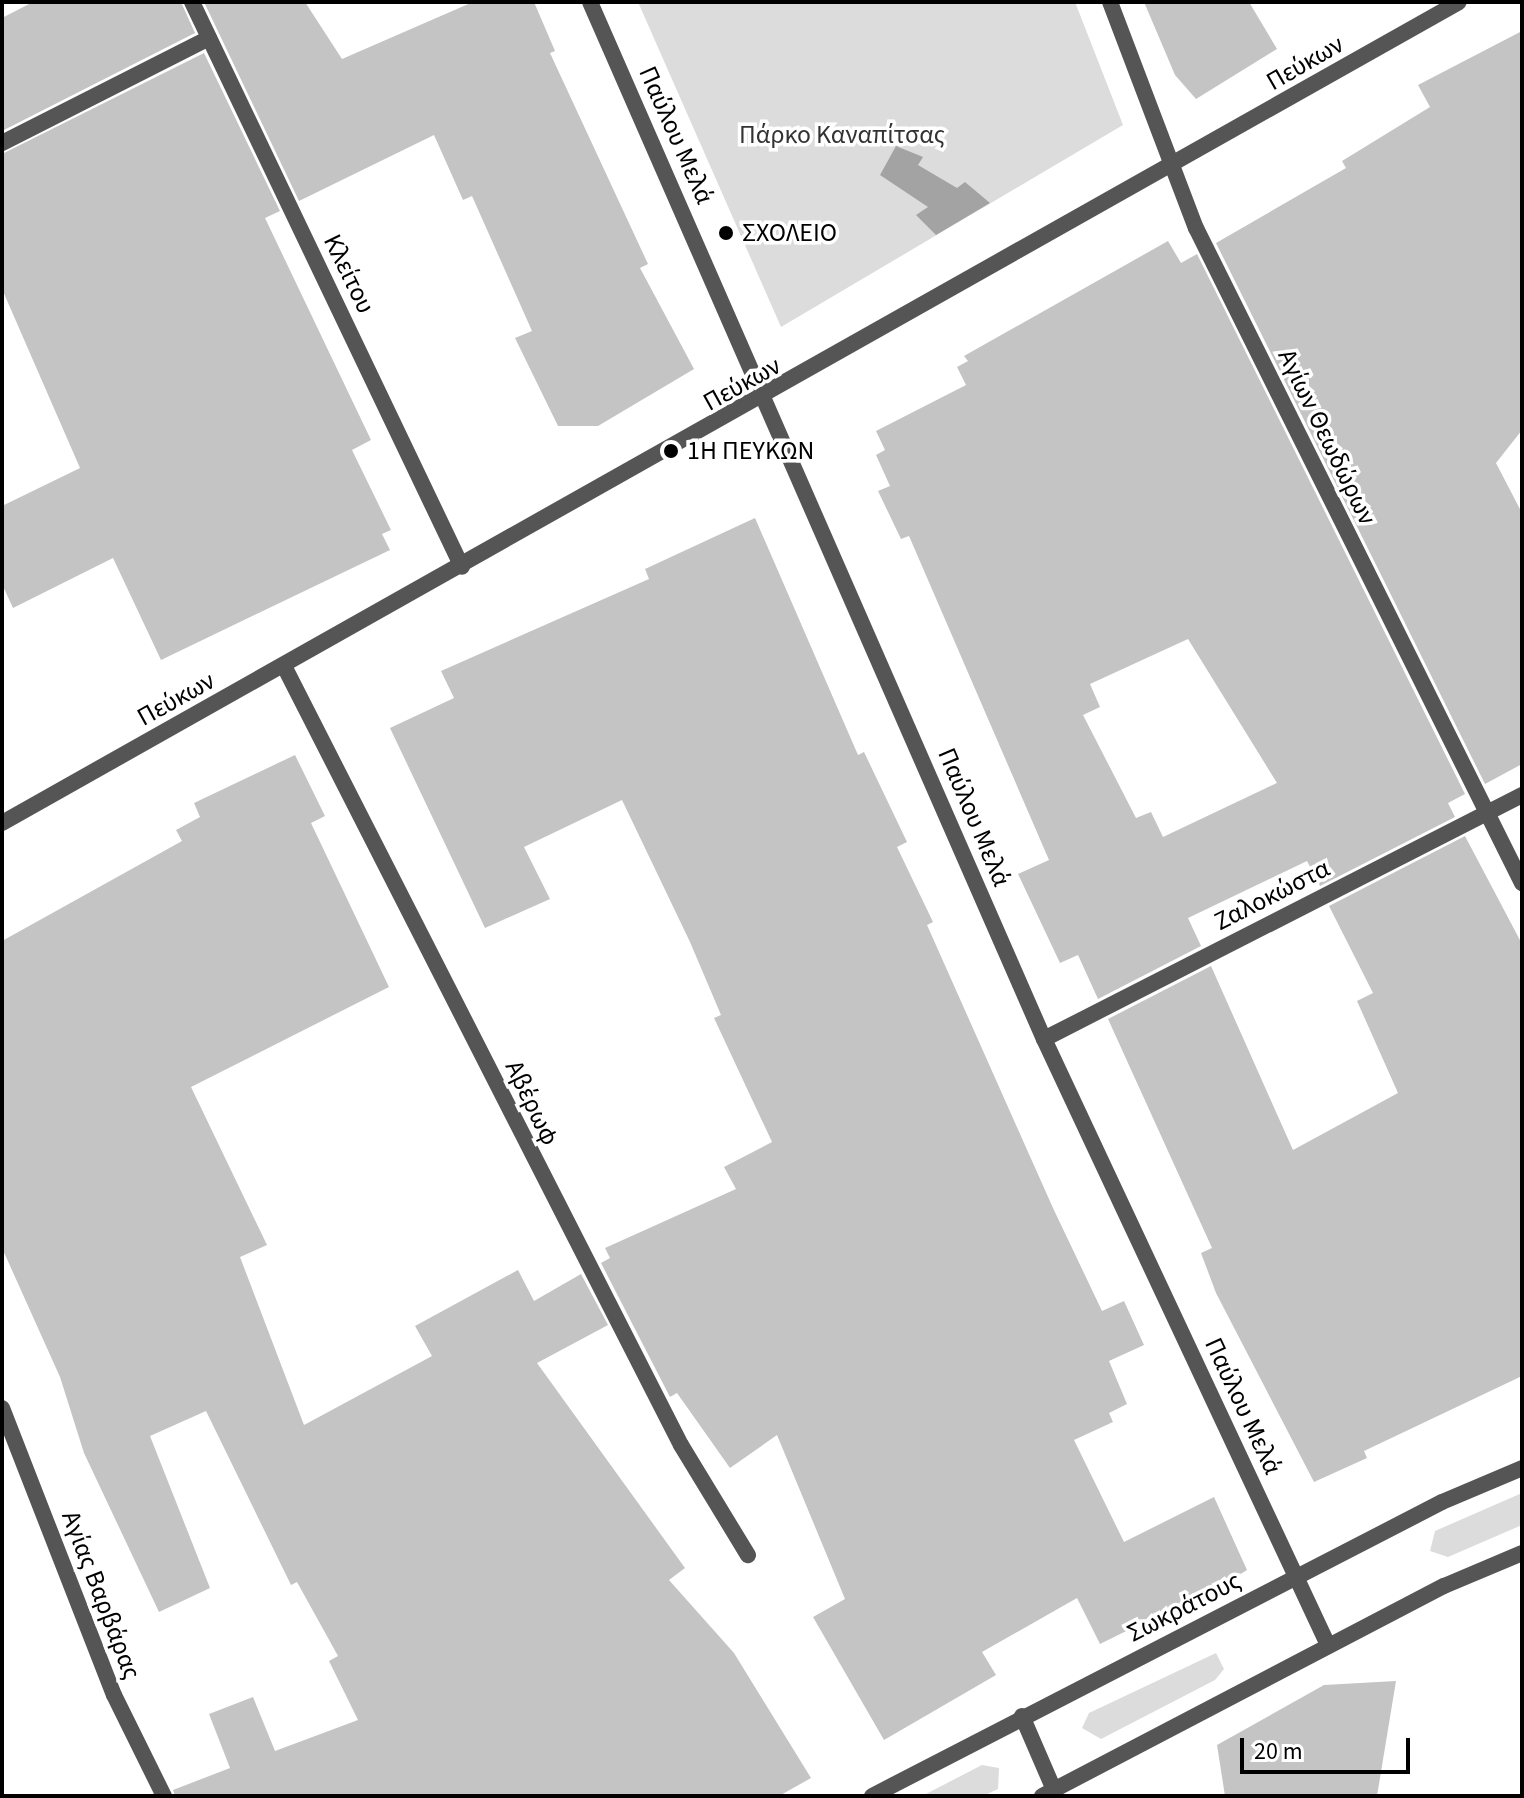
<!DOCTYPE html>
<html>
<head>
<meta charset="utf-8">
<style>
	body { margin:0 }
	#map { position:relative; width:1524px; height:1798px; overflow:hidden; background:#fff; font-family:"Source Sans 3",sans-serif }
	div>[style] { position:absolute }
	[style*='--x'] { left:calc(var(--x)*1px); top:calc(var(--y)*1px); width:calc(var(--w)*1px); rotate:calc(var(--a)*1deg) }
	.green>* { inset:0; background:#dcdcdc }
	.water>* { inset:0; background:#a3a3a3 }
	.building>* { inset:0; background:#c4c4c4 }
	.minor>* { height:16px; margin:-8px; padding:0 8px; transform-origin:8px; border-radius:8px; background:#555 }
	.dots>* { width:22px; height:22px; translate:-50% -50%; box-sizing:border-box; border:4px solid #fff; border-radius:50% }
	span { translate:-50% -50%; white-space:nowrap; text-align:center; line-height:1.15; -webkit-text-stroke:7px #fff; paint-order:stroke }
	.street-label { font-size:26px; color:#000 }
	.park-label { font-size:26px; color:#333 }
	.poi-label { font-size:26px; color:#000 }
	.left { translate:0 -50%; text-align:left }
	.frame { position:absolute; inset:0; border:4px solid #000; pointer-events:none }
	.scale { position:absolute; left:1240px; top:1738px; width:170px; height:36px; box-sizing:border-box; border:4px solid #000; border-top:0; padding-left:10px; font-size:24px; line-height:28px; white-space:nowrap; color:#000; -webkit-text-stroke:6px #fff; paint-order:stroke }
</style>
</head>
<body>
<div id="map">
	<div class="green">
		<i style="clip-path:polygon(638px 2px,1075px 2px,1123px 125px,781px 327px)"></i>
		<i style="clip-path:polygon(1522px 1493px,1522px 1525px,1448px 1557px,1430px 1551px,1435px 1531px)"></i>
		<i style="clip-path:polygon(1216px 1653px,1224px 1669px,1215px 1680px,1101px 1739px,1082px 1728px,1089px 1713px)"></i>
		<i style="clip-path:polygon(982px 1765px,999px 1768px,998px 1789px,983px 1796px,922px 1796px)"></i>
	</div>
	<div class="water">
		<i style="clip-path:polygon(896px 146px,923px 157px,918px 165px,957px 188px,965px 182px,990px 203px,936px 235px,916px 215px,928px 207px,880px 175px)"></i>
	</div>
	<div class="building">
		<i style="clip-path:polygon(33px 2px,181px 2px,195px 33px,2px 131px,2px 18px)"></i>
		<i style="clip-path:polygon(204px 2px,305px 2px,342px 59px,473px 2px,534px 2px,555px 51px,550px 53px,648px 264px,640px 268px,694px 369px,598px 426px,558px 426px,515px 338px,532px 331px,472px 196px,463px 200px,434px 135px,299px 201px)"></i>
		<i style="clip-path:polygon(1144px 2px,1249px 2px,1277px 49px,1196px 99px,1175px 75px)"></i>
		<i style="clip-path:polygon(1522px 31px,1522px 430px,1496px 463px,1522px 513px,1522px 764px,1485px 784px,1216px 243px,1346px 168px,1342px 161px,1430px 107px,1418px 85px)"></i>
		<i style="clip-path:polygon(204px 53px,280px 211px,265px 218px,371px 440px,352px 450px,391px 530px,382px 534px,390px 550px,161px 660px,113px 558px,13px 608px,2px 584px,2px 506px,80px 468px,2px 289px,2px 154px)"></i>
		<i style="clip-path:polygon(evenodd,1168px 241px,1181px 263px,1197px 254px,1465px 794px,1448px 803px,1455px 817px,1320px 886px,1307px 861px,1188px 918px,1201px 946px,1098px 999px,1078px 955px,1060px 963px,1018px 874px,1049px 860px,909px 536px,901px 539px,878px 491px,890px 486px,876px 455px,885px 450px,876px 431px,966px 385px,957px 367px,968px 361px,964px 356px,1168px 241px,1188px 639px,1277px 783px,1163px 837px,1151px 812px,1136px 818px,1083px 715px,1100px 707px,1090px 684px,1188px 639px)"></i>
		<i style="clip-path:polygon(755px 518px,858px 755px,864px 752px,907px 842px,897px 847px,933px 922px,927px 925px,1053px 1208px,1102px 1311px,1124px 1301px,1144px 1345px,1109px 1361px,1127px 1404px,1109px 1413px,1113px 1422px,1074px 1440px,1124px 1542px,1214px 1497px,1247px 1570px,1188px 1607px,1185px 1602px,1100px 1644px,1077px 1598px,982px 1652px,996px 1675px,884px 1740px,813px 1617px,845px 1599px,777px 1435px,730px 1468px,677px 1393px,670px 1397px,601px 1263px,610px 1258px,605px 1248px,736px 1189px,724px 1167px,772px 1142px,714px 1018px,721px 1015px,690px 942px,622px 800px,524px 847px,550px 899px,485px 928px,390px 728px,454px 698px,441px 671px,649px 579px,645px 569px)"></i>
		<i style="clip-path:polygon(295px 755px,325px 816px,311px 823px,389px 987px,191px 1087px,267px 1245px,240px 1257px,304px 1425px,432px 1356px,415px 1326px,518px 1270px,534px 1301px,581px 1274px,608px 1325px,537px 1363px,685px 1568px,669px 1580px,734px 1653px,811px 1778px,779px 1796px,175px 1796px,173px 1790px,230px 1768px,209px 1714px,253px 1697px,275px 1751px,358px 1720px,329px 1661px,338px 1656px,297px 1582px,291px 1585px,206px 1411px,150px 1436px,210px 1588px,159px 1612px,84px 1453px,60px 1377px,2px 1248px,2px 941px,182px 841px,176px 830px,200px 817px,194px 803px)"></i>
		<i style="clip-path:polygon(1465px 836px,1522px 944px,1522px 1376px,1364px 1451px,1367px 1458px,1314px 1482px,1216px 1293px,1201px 1253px,1212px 1248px,1108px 1019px,1211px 966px,1293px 1150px,1398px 1093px,1357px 1001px,1373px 993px,1329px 906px)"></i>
		<i style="clip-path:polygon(1396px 1681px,1377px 1796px,1225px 1796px,1217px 1745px,1324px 1685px)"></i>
	</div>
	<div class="minor">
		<i style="--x:192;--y:2;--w:626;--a:64.46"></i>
		<i style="--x:590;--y:2;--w:1132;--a:66.36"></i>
		<i style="--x:1044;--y:1039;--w:669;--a:64.89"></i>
		<i style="--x:1110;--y:2;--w:242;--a:69.2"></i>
		<i style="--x:1196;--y:228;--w:732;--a:63.54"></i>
		<i style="--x:2;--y:143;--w:232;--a:-26.9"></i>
		<i style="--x:284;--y:666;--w:874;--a:63"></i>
		<i style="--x:681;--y:1445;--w:129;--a:58.7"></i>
		<i style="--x:2;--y:823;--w:1672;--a:-29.4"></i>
		<i style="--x:1044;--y:1039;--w:537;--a:-27.04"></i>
		<i style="--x:2;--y:1408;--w:308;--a:68.7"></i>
		<i style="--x:114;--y:1695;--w:113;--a:63.7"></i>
		<i style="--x:1022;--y:1716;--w:81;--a:66.6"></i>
		<i style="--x:872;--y:1796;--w:641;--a:-27.28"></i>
		<i style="--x:1442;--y:1502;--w:87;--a:-23"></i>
		<i style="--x:1042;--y:1796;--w:454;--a:-27.6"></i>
		<i style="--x:1444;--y:1586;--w:85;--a:-22.9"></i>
	</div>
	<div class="dots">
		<i style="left:726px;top:233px;background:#000"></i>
		<i style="left:671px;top:451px;background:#000"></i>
	</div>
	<div class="street-label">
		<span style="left:1305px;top:63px;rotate:-30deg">Πεύκων</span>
		<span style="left:676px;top:135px;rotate:66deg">Παύλου Μελά</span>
		<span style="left:349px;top:274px;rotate:64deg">Κλείτου</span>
		<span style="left:742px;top:384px;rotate:-29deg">Πεύκων</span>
		<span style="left:1327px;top:437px;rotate:64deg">Αγίων Θεωδώρων</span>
		<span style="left:176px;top:699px;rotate:-29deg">Πεύκων</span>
		<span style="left:974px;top:817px;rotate:67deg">Παύλου Μελά</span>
		<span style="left:1272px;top:895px;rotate:-27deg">Ζαλοκώστα</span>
		<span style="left:532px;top:1103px;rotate:64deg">Αβέρωφ</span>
		<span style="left:1243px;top:1406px;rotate:65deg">Παύλου Μελά</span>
		<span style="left:101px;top:1595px;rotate:69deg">Αγίας Βαρβάρας</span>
		<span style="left:1184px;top:1607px;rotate:-27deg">Σωκράτους</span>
	</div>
	<div class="park-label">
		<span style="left:842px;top:135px">Πάρκο Καναπίτσας</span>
	</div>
	<div class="poi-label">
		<span class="left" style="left:742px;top:233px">ΣΧΟΛΕΙΟ</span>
		<span class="left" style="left:687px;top:451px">1Η ΠΕΥΚΩΝ</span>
	</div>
	<div class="frame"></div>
	<div class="scale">20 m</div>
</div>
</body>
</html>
